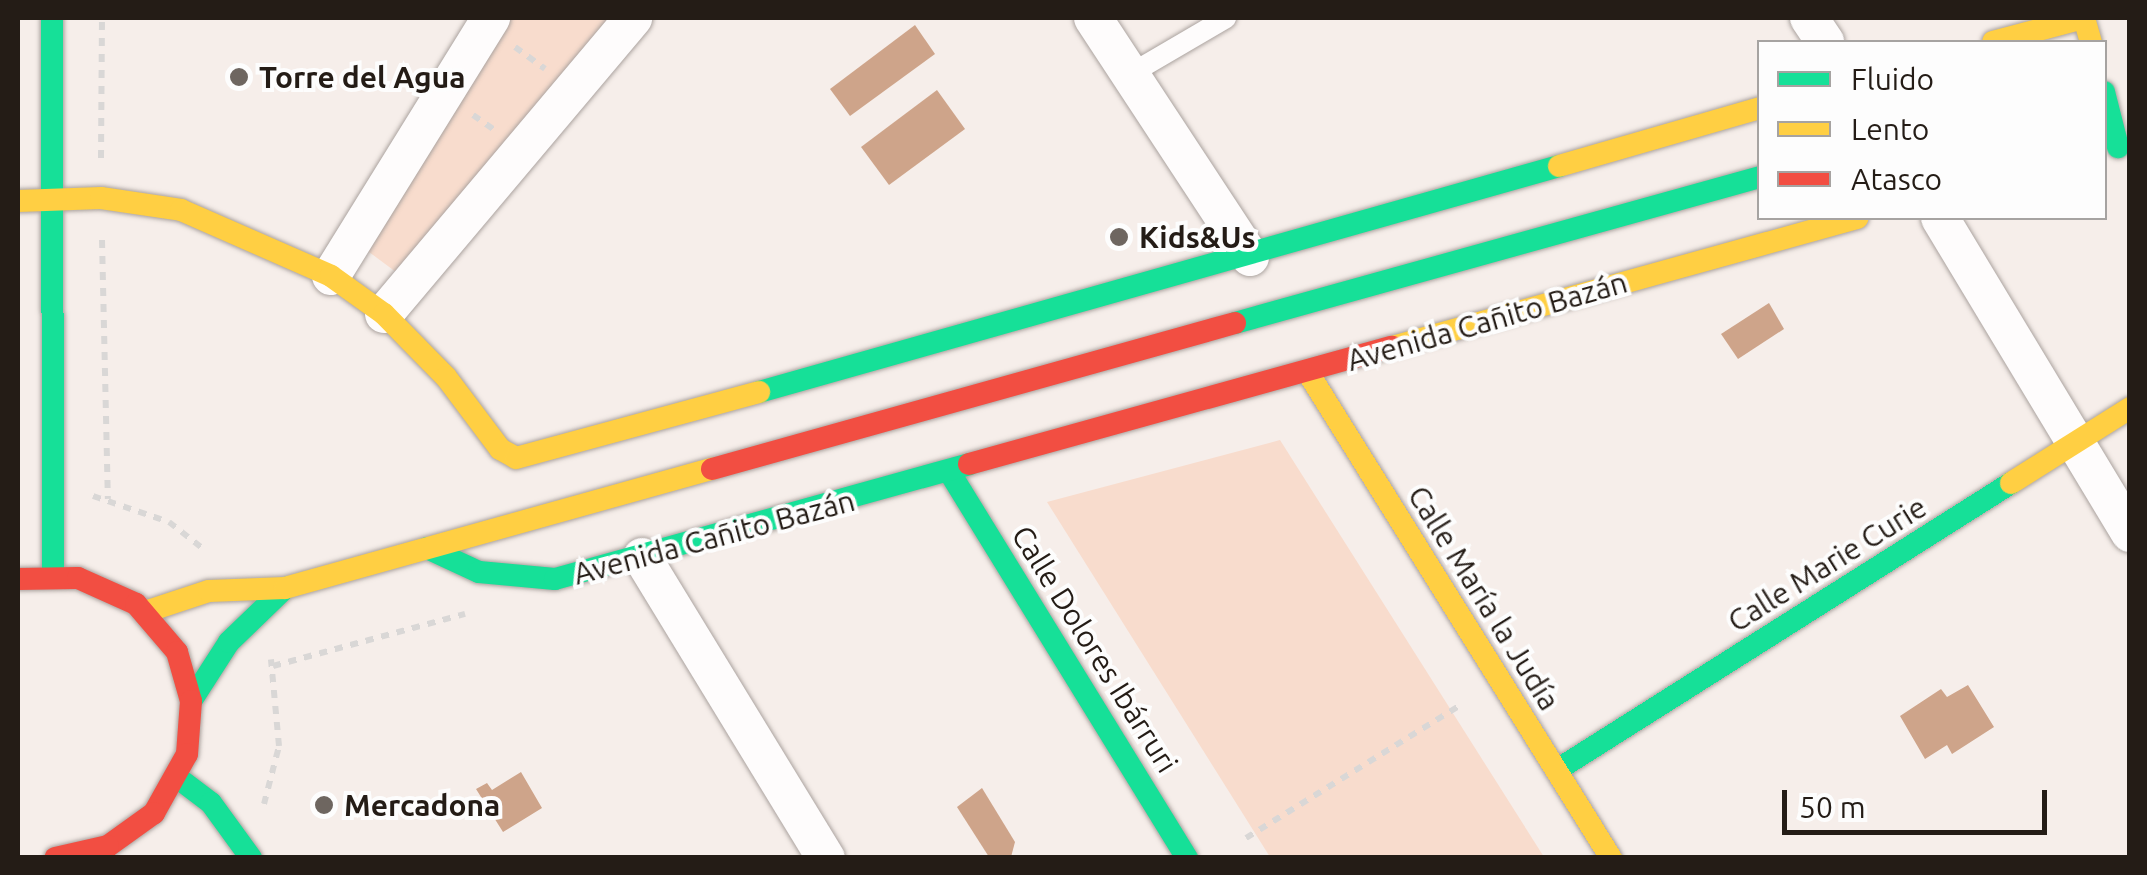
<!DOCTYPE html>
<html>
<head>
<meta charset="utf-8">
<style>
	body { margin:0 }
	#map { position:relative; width:2147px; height:875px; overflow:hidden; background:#f6eeea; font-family:Ubuntu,sans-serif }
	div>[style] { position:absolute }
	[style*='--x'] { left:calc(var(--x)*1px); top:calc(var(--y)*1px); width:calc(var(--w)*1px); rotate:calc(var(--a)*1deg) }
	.green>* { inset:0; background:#f8dccd }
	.water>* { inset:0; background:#cea48a }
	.path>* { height:6px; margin-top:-3px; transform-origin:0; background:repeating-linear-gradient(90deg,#d9d7d6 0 8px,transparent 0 16px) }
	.roads { filter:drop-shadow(0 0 2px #aba39f) drop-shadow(0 0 2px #aba39f) }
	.lane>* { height:20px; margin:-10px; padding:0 10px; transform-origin:10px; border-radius:10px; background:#fefcfc }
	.street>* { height:38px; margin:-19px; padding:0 19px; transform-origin:19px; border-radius:19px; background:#fefcfc }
	.fast>* { height:22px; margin:-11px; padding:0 11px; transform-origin:11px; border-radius:11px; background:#16e098 }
	.slow>* { height:22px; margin:-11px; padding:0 11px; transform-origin:11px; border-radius:11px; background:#ffcf43 }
	.jam>* { height:22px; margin:-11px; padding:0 11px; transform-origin:11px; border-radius:11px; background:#f24e42 }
	.dots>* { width:28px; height:28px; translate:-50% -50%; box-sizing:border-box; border:5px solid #fdfdfd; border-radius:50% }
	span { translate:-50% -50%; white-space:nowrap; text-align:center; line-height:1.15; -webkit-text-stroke:8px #fdfdfd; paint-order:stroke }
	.poi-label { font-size:30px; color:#241c16; font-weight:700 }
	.left { translate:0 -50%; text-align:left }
	.street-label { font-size:30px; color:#241c16 }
	.frame { position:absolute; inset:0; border:20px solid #241c16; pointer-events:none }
	.legend { position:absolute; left:1757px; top:40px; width:350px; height:180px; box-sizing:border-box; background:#fdfdfd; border:2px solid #a6a3a1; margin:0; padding:12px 18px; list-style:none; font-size:30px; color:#241c16 }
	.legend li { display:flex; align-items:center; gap:20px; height:50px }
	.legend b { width:50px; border:2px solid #a6a3a1 }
	.scale { position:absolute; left:1782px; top:790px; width:265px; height:45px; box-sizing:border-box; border:5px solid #241c16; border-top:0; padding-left:12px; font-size:30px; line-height:35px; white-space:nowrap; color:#241c16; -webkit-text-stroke:8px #fdfdfd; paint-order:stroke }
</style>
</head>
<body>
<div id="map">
	<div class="green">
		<i style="clip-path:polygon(502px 18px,612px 18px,400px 275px,361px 246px)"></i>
		<i style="clip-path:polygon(1280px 440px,1544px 857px,1270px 857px,1047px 502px)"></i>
	</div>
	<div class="water">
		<i style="clip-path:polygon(915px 25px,935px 54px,850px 116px,830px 89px)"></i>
		<i style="clip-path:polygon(937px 90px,965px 129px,889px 185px,861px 147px)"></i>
		<i style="clip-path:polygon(1769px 303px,1784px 329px,1738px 359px,1721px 334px)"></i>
		<i style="clip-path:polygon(1968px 685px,1994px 727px,1952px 754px,1947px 745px,1925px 759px,1900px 716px,1941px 689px,1947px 697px)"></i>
		<i style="clip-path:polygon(521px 772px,542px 808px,503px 832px,476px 789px,487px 783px,492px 790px)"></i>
		<i style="clip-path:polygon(982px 788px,1015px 842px,1011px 857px,989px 857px,957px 807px)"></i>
	</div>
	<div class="path">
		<i style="--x:515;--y:47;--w:37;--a:36"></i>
		<i style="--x:473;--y:115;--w:28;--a:35"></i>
		<i style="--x:101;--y:158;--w:140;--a:-89.6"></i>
		<i style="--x:102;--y:240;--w:259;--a:88.7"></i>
		<i style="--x:93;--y:496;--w:80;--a:18.9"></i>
		<i style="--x:169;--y:522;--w:42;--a:38.2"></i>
		<i style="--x:273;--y:666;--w:199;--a:-15.2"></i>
		<i style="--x:264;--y:804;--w:60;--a:-75.5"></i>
		<i style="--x:279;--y:746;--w:87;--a:-95.3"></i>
		<i style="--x:1246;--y:838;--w:251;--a:-31.8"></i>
	</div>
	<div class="roads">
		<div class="lane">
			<i style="--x:1132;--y:73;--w:109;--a:-30.3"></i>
		</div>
		<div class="street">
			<i style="--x:1093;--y:18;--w:286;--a:56.7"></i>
			<i style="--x:1809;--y:18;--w:29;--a:56"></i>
			<i style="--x:1940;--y:218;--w:368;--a:58.9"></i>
			<i style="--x:331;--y:276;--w:304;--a:-58.2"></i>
			<i style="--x:384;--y:314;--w:387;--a:-49.9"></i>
			<i style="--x:642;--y:557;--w:353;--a:58.6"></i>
		</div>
		<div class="fast">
			<i style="--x:52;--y:18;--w:557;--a:89.9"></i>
			<i style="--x:2104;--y:92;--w:57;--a:75.7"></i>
			<i style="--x:1235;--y:323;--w:545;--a:-15.54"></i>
			<i style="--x:759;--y:392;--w:831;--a:-15.77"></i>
			<i style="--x:950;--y:473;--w:452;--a:58.4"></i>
			<i style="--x:427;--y:548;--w:57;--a:24.8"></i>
			<i style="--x:479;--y:572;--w:76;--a:5.3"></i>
			<i style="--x:555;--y:579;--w:430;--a:-15.5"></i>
			<i style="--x:191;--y:701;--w:70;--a:-57.2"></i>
			<i style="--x:229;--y:642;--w:78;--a:-44"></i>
			<i style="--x:1557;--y:770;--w:537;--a:-32.3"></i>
			<i style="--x:178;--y:778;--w:41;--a:37.1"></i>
			<i style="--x:211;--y:803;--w:68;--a:54"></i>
		</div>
		<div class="slow">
			<i style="--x:1993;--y:42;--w:94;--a:-14.8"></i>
			<i style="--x:2084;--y:18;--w:25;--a:74"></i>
			<i style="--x:1559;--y:166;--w:209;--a:-16.1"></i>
			<i style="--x:18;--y:201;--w:83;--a:-2.1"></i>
			<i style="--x:101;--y:198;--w:81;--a:8.5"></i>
			<i style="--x:181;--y:210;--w:164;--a:23.7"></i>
			<i style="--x:331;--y:276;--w:65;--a:35.6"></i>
			<i style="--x:384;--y:314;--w:88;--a:45.5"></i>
			<i style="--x:446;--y:377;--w:90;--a:53.1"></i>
			<i style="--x:500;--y:449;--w:18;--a:29"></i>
			<i style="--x:516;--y:458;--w:252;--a:-15.2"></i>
			<i style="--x:1392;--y:347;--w:483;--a:-15.5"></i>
			<i style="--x:1307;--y:371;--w:574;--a:58.03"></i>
			<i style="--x:2011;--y:483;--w:141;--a:-32.2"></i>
			<i style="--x:145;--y:612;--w:67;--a:-18.2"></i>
			<i style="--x:209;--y:591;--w:76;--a:-2.3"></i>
			<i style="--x:285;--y:588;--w:443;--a:-15.6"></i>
		</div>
		<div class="jam">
			<i style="--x:969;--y:464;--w:439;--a:-15.5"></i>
			<i style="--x:712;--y:469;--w:543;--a:-15.6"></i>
			<i style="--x:18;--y:579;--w:60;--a:-1"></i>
			<i style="--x:78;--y:578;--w:64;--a:24.1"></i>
			<i style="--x:136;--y:604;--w:63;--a:49.5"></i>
			<i style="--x:177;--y:652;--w:51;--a:74.1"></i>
			<i style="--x:191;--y:701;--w:53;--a:94.3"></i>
			<i style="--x:187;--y:754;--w:68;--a:119.2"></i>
			<i style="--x:154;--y:813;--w:57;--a:144.3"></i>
			<i style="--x:108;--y:846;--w:54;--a:167.2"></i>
		</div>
	</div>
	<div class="dots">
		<i style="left:239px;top:77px;background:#6e6660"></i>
		<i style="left:1119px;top:237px;background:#6e6660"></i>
		<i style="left:324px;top:805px;background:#6e6660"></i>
	</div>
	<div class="poi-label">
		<span class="left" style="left:259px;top:77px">Torre del Agua</span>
		<span class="left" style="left:1139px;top:237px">Kids&amp;Us</span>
		<span class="left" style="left:344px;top:805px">Mercadona</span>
	</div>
	<div class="street-label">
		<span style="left:1487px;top:321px;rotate:-16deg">Avenida Cañito Bazán</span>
		<span style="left:714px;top:537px;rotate:-15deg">Avenida Cañito Bazán</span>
		<span style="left:1827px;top:564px;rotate:-32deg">Calle Marie Curie</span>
		<span style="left:1484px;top:598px;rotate:58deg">Calle María la Judía</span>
		<span style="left:1095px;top:649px;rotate:58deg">Calle Dolores Ibárruri</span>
	</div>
	<div class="frame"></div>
	<ul class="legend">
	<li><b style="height:12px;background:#16e098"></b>Fluido</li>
	<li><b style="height:12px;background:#ffcf43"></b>Lento</li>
	<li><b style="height:12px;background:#f24e42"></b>Atasco</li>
	</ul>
	<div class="scale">50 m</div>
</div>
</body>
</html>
